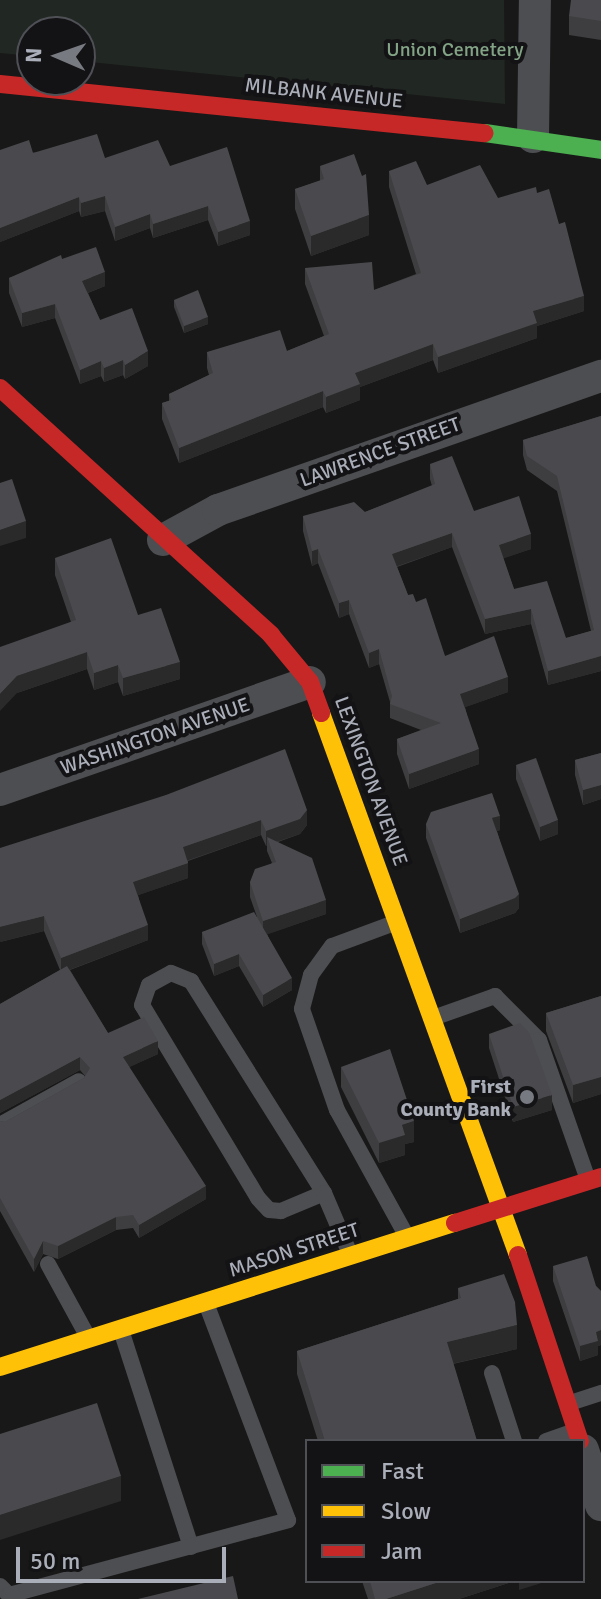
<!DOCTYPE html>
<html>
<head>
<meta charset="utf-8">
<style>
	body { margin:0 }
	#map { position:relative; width:601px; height:1599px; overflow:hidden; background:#181818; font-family:Signika,sans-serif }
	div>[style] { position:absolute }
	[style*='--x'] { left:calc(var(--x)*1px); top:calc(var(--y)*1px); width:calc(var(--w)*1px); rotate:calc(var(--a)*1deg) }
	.green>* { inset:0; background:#212722 }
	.lane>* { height:16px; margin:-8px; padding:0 8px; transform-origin:8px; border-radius:8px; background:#4d4e51 }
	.street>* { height:32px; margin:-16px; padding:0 16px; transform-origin:16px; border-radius:16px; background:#4d4e51 }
	.fast>* { height:18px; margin:-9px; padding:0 9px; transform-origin:9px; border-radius:9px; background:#4caf50 }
	.slow>* { height:18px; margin:-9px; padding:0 9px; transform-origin:9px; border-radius:9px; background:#ffc107 }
	.jam>* { height:18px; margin:-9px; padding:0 9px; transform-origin:9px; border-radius:9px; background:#c62828 }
	.wall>* { inset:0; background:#3e3e41 }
	.shaded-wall>* { inset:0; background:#2a2a2b }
	.building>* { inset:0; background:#4a4a4e }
	.dots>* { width:22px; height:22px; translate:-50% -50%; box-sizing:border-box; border:4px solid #131214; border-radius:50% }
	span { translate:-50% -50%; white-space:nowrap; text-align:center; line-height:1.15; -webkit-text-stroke:8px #131214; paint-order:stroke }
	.park-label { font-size:20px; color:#82a385 }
	.street-label { font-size:20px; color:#aaaeb9 }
	.poi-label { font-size:20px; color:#aaaeb9; font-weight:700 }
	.right { translate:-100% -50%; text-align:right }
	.legend { position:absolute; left:305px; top:1439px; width:280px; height:144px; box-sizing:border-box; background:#131214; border:2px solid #4f5056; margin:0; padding:10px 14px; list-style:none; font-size:24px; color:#aaaeb9 }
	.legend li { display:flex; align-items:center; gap:16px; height:40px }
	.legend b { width:40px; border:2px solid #4f5056 }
	.north { position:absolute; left:16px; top:16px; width:80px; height:80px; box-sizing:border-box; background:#131214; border:2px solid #4f5056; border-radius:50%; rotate:272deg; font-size:22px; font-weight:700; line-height:32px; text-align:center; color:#aaaeb9 }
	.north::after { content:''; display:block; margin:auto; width:28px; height:36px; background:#777a81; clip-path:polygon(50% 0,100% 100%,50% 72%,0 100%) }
	.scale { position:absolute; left:16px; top:1547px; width:210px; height:36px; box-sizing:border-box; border:4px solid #aaaeb9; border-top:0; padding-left:10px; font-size:24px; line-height:28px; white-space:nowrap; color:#aaaeb9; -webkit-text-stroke:6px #131214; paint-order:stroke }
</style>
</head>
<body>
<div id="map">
	<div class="green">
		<i style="clip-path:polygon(0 0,504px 0,505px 104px,80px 61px,80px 32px,32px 32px,32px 56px,0 53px)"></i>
	</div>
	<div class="lane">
		<i style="--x:397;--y:922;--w:69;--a:159.7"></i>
		<i style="--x:332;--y:946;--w:36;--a:126"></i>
		<i style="--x:311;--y:975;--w:35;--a:105"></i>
		<i style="--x:302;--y:1009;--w:107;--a:70.9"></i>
		<i style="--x:337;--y:1110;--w:145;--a:61.1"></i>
		<i style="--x:433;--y:1018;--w:66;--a:-19.5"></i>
		<i style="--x:495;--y:996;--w:62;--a:45"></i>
		<i style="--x:539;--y:1040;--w:148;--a:70.7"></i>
		<i style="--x:0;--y:1125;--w:90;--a:-29.1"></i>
		<i style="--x:324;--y:1193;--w:47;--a:157.3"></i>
		<i style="--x:281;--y:1211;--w:12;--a:-175"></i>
		<i style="--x:269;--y:1210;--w:16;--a:-133"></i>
		<i style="--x:258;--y:1198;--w:225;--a:-121"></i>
		<i style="--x:142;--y:1005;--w:21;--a:-71"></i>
		<i style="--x:149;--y:985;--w:25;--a:-29"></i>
		<i style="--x:171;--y:973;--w:22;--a:22"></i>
		<i style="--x:191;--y:981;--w:250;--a:57.9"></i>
		<i style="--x:324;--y:1193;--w:66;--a:66.9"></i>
		<i style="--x:48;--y:1264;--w:83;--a:61.3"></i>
		<i style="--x:121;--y:1330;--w:228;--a:72.1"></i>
		<i style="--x:492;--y:1373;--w:71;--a:72.1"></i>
		<i style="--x:570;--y:1403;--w:33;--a:-18"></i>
		<i style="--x:546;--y:1441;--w:31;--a:-19"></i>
		<i style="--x:0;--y:1586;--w:13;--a:45"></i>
		<i style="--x:9;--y:1595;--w:289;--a:-15"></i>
		<i style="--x:288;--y:1520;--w:232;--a:-110.7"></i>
	</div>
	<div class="street">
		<i style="--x:533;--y:137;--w:137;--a:-89.2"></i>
		<i style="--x:163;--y:540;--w:63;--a:-28.6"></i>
		<i style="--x:218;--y:510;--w:406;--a:-19.3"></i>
		<i style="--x:0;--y:790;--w:328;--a:-19.2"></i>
		<i style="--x:583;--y:1450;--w:58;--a:71.9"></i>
	</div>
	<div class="fast">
		<i style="--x:485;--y:133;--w:117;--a:8.3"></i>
	</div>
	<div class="slow">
		<i style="--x:321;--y:713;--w:577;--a:70.03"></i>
		<i style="--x:0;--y:1367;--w:477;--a:-17.6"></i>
	</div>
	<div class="jam">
		<i style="--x:0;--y:84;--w:487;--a:5.8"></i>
		<i style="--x:0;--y:388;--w:367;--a:42.3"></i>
		<i style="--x:271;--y:635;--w:61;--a:50.3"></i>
		<i style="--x:310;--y:682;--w:33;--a:70"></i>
		<i style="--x:455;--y:1223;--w:153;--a:-17.5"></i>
		<i style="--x:518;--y:1255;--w:196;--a:71.6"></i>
	</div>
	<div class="wall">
		<i style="clip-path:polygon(601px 0,601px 40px,569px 35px,569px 16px)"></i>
		<i style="clip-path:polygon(0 150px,105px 158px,170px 166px,250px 235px,218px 246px,208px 220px,153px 238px,150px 228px,115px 241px,105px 211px,81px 217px,79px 211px,0 242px)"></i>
		<i style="clip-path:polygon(320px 166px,369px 235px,311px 256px,295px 209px,295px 189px,320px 181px)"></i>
		<i style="clip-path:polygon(389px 171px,427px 185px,498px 198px,584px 311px,537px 326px,537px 338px,438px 373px,433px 360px,360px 387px,360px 400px,326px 413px,323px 407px,179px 463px,162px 419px,162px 403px,169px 401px,169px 394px,209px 375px,207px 368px,207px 352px,287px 351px,324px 336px,305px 284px,305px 268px,374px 290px,416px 274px,389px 187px)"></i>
		<i style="clip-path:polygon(62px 259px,105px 286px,88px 293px,100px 320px,148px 366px,125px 379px,123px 375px,104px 382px,101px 376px,80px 384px,55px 318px,22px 327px,9px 293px,9px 278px)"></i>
		<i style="clip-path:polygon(174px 300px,208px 324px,184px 333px,174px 307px)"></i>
		<i style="clip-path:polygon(601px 416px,601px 671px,548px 685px,531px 624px,485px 634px,452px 547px,397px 567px,408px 595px,416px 602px,445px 656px,508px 692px,465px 707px,479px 764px,409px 789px,397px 754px,397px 739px,421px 730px,390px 718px,390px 702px,379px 664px,369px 668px,349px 614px,339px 618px,318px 563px,312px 566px,303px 531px,303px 516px,365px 512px,432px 486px,430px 479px,430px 464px,474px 511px,531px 549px,503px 558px,514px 589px,566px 638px,591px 631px,557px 491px,527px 470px,523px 455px,523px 440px)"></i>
		<i style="clip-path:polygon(55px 558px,180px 679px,123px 696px,118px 682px,94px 690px,87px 669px,17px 693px,71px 622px,55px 575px)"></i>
		<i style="clip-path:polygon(601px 753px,601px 799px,583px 805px,575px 775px,575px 760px)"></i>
		<i style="clip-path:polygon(516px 765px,558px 834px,540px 841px,516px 779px)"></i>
		<i style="clip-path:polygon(166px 795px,307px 825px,300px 834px,278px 842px,326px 914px,267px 934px,292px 990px,263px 1007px,239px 966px,214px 976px,202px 944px,202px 932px,257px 917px,250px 897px,250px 882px,272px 863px,267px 851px,267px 845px,266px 846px,261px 835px,188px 861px,188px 878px,138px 895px,148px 940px,70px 970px,108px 1033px,158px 1054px,129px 1067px,206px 1199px,139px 1238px,133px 1228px,116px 1230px,58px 1259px,43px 1254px,34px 1272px,0 1211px,0 1121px,5px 1122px,84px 1078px,85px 1076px,80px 1070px,0 1113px,0 1004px,60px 970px,44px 931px,0 942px)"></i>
		<i style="clip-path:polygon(426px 824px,500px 830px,497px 831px,519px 908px,515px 913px,460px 933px,426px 838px)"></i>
		<i style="clip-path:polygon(601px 996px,601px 1094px,573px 1103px,546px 1031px,546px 1013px)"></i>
		<i style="clip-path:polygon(489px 1034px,552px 1110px,513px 1122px,489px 1048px)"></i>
		<i style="clip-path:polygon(341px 1067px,414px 1142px,405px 1144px,405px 1155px,379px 1163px,341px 1087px)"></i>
		<i style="clip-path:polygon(553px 1266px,596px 1286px,601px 1291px,601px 1345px,598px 1346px,598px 1355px,580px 1361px,553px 1281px)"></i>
		<i style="clip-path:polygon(458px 1288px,517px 1349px,453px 1364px,477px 1441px,318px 1441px,297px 1374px,297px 1351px,458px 1299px)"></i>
		<i style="clip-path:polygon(362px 1581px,515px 1581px,459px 1599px,368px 1599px)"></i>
	</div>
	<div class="shaded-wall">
		<i style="clip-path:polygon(105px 196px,105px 211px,81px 217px,81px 203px)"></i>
		<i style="clip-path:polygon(79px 197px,79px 211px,0 242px,0 228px)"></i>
		<i style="clip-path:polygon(208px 206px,208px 220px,153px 238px,153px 224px)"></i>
		<i style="clip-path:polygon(150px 214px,150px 228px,115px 241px,115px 227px)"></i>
		<i style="clip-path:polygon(369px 215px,369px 235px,311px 256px,311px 236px)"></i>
		<i style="clip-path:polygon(250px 221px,250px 235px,218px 246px,218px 232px)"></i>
		<i style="clip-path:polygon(105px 272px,105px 286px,82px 295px,82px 281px)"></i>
		<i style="clip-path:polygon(584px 296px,584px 311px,537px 326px,537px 338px,438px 373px,438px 357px,533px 311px)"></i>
		<i style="clip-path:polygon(55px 304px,55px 318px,22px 327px,22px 313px)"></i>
		<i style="clip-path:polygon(208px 317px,208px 324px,184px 333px,184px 326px)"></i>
		<i style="clip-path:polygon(433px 344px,433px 360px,360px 387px,360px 400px,326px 413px,326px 397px,355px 373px)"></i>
		<i style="clip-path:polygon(148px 351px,148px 366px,125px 379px,125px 365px)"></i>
		<i style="clip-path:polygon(123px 360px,123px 375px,104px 382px,104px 368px)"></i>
		<i style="clip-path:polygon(101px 361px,101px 376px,80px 384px,80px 370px)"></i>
		<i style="clip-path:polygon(323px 391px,323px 407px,179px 463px,179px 448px)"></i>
		<i style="clip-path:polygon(26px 521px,26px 538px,0 546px,0 530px)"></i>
		<i style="clip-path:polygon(452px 533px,452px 547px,392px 568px,392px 554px)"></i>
		<i style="clip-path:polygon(531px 534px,531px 549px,499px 560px,499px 545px)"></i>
		<i style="clip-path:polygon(318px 549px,318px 563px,312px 566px,312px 551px)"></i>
		<i style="clip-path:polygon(349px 600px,349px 614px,339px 618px,339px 603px)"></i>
		<i style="clip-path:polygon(531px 609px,531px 624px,485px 634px,485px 619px)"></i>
		<i style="clip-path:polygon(379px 649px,379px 664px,369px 668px,369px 653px)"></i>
		<i style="clip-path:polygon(87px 652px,87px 669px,17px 693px,0 711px,0 694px,17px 676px)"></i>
		<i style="clip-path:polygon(601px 656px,601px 671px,548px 685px,548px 671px)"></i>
		<i style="clip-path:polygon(180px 662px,180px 679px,123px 696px,123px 678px)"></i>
		<i style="clip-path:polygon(118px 665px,118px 682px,94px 690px,94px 673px)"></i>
		<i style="clip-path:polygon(508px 677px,508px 692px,460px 709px,460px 694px)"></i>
		<i style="clip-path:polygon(479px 749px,479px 764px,409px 789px,409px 774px)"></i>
		<i style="clip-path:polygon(601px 785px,601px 799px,583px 805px,583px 790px)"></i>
		<i style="clip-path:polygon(307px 810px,307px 825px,300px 834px,270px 844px,267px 837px,267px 845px,266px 846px,266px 831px)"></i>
		<i style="clip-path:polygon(500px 816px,500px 830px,492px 833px,492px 818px)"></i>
		<i style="clip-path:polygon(261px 820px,261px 835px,183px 862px,183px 847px)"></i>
		<i style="clip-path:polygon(558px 820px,558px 834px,540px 841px,540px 827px)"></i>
		<i style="clip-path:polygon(188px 863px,188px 878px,133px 897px,133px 882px)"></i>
		<i style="clip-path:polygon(519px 894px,519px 908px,515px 913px,460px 933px,460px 919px)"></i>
		<i style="clip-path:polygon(326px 900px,326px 914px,263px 936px,263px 921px)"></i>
		<i style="clip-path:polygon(44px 916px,44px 931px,0 942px,0 927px)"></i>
		<i style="clip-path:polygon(148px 925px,148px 940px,61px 973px,61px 958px)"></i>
		<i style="clip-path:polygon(239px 954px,239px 966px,214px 976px,214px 964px)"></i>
		<i style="clip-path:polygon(292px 978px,292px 990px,263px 1007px,263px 995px)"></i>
		<i style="clip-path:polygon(158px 1041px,158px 1054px,123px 1070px,123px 1057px)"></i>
		<i style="clip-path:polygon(80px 1057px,80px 1070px,0 1113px,0 1100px)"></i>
		<i style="clip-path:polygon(601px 1077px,601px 1094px,573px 1103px,573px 1085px)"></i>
		<i style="clip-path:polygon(552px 1095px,552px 1110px,513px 1122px,513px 1107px)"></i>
		<i style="clip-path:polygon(414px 1121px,414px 1142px,405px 1144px,405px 1155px,379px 1163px,379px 1143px,402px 1125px)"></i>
		<i style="clip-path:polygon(206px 1186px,206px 1199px,139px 1238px,139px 1225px)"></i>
		<i style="clip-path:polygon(116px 1217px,116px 1230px,58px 1259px,58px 1246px)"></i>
		<i style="clip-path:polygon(43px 1241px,43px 1254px,34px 1272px,34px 1259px)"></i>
		<i style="clip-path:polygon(517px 1325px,517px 1349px,447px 1365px,447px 1342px)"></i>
		<i style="clip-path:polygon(601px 1330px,601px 1345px,598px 1346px,598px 1355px,580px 1361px,580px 1346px,596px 1332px)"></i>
		<i style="clip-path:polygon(121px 1476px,121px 1501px,0 1540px,0 1515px)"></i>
		<i style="clip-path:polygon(442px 1581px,515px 1581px,459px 1599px,386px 1599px)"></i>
		<i style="clip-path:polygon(519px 1581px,548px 1581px,519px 1590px)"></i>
	</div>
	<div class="building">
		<i style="clip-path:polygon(571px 0,601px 0,601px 21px,569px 16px)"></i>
		<i style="clip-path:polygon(97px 134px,105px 158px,158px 140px,170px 166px,227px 147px,250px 221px,218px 232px,208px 206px,153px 224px,150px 214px,115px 227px,105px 196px,81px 203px,79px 197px,0 228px,0 150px,29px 140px,33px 153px)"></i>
		<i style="clip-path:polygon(354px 154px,362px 176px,366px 174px,369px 215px,311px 236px,295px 189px,324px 179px,320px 166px)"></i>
		<i style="clip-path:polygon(416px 161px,427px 185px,480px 165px,498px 198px,536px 187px,537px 193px,549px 189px,559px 224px,565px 222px,584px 296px,533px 311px,537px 323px,438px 357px,433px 344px,355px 373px,360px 384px,326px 397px,323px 391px,179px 448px,162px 403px,171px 400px,169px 394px,213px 373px,207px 352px,280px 330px,287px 351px,329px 334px,305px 268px,372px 262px,374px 290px,421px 273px,389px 171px)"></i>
		<i style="clip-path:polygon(96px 247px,105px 272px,82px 281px,100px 320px,132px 308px,148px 351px,125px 365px,123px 360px,104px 368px,101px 361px,80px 370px,55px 304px,22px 313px,9px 278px,61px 255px,62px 259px)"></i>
		<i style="clip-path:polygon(198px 290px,208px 317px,184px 326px,174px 300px)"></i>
		<i style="clip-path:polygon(601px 416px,601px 656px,548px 671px,531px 609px,485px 619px,452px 533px,392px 554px,408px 595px,413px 594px,416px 602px,426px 598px,445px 656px,494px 636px,508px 677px,460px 694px,479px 749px,409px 774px,397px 739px,441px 723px,390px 704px,392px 696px,379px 649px,369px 653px,349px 600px,339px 603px,318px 549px,312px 551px,303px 516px,354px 502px,365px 512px,435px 484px,430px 464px,452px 456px,474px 511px,519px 496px,531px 534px,499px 545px,514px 589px,547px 581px,566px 638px,594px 630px,557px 476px,527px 456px,523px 440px)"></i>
		<i style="clip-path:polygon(12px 479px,26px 521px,0 530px,0 483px)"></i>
		<i style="clip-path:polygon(111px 538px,138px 615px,161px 608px,180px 662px,123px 678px,118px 665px,94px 673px,87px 652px,17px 676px,0 694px,0 647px,76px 620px,55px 558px)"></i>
		<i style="clip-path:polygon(285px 749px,307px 810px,300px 819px,266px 831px,261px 820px,183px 847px,188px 863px,133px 882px,148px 925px,61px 958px,44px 916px,0 927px,0 848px,166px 795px)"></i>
		<i style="clip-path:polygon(601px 753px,601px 785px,583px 790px,575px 760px)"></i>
		<i style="clip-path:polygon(536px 758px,558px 820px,540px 827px,516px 765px)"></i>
		<i style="clip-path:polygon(492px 793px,500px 816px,492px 818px,519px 894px,515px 898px,460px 919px,426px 824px,431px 812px)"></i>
		<i style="clip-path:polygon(267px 837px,312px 858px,326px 900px,263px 921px,250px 882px,255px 869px,276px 862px)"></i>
		<i style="clip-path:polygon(254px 912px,292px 978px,263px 995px,239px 954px,214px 964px,202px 932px)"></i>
		<i style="clip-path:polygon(67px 966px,108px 1033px,144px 1017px,158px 1041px,123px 1057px,206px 1186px,139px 1225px,133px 1215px,116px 1217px,58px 1246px,43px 1241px,34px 1259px,0 1198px,0 1121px,5px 1122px,84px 1078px,90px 1068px,80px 1057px,0 1100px,0 1004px)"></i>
		<i style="clip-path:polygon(601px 996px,601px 1077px,573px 1085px,546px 1013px)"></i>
		<i style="clip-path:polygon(520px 1023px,529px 1032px,552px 1095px,513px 1107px,489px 1034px)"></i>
		<i style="clip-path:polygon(390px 1049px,414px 1121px,402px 1125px,405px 1135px,379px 1143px,341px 1067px)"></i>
		<i style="clip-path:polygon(587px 1256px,596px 1286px,601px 1291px,601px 1330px,596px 1332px,598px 1341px,580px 1346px,553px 1266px)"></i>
		<i style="clip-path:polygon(504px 1274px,515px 1302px,517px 1325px,447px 1342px,477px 1441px,325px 1441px,297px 1351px,461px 1298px,458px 1288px)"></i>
		<i style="clip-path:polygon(97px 1403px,121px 1476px,0 1515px,0 1434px)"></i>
		<i style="clip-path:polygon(233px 1576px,238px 1599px,138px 1599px)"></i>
		<i style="clip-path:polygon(370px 1581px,442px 1581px,386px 1599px,375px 1599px)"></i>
	</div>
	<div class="dots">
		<i style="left:527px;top:1097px;background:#777a81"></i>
	</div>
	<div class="park-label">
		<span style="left:455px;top:49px">Union Cemetery</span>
	</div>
	<div class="street-label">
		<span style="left:324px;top:93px;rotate:6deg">MILBANK AVENUE</span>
		<span style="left:380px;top:452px;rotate:-20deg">LAWRENCE STREET</span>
		<span style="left:155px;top:736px;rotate:-19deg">WASHINGTON AVENUE</span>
		<span style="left:371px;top:781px;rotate:70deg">LEXINGTON AVENUE</span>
		<span style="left:294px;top:1250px;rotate:-18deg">MASON STREET</span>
	</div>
	<div class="poi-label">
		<span class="right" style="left:511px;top:1098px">First<br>County Bank</span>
	</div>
	<ul class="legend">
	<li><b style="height:10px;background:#4caf50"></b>Fast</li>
	<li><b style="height:10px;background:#ffc107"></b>Slow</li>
	<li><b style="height:10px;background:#c62828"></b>Jam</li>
	</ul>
	<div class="north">N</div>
	<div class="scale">50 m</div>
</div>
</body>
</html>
